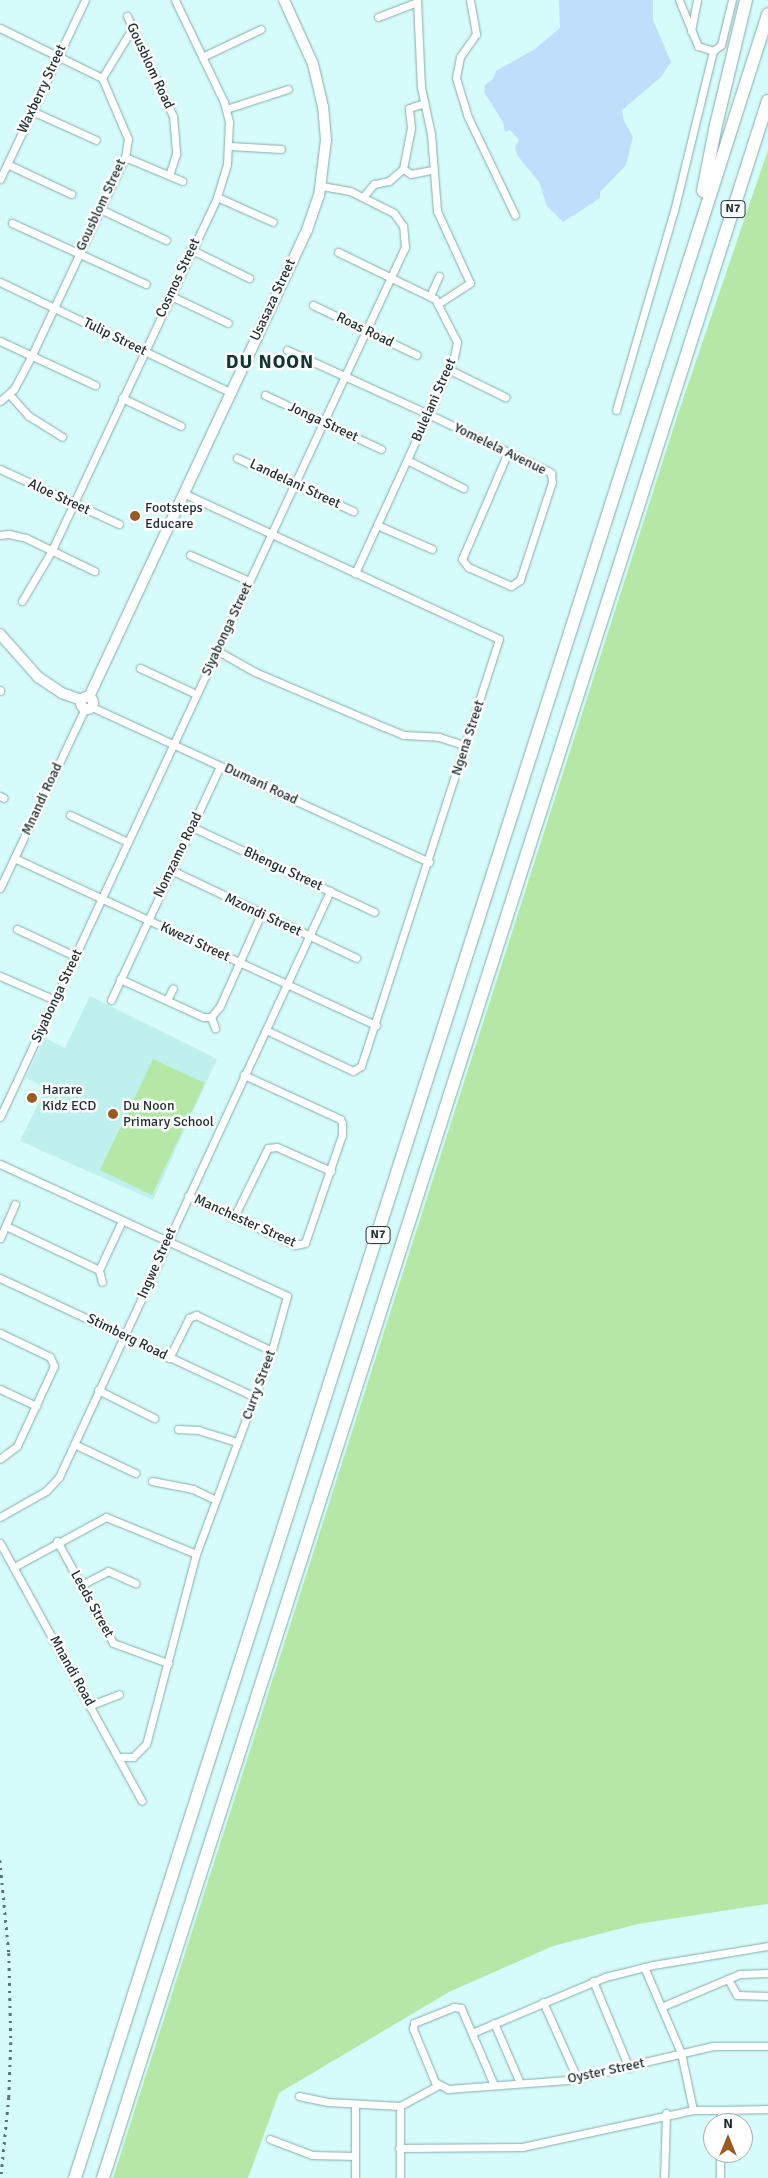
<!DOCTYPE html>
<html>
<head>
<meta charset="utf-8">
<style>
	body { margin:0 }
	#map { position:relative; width:768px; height:2178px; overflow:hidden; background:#d5fcfa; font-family:Signika,sans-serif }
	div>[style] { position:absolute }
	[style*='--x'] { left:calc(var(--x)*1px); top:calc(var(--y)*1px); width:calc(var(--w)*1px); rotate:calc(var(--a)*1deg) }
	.built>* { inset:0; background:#bff0ed }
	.green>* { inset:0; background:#b5e8a7 }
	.water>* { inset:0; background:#bfdefb }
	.roads { filter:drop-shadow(0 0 1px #86abaa) drop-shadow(0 0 1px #86abaa) }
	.street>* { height:7px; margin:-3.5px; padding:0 3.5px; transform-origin:3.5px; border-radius:3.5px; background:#fff }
	.secondary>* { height:10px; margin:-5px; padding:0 5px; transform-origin:5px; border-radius:5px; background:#fff }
	.secondary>.ring { margin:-5px; padding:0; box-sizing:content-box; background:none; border:10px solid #fff; border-radius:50% }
	.highway>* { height:12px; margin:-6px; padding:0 6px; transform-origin:6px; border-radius:6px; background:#fff }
	.rail>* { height:2.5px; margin-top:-1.25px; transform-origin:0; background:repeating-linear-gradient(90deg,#5c7372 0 2.5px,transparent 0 7.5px) }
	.dots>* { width:14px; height:14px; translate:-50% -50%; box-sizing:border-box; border:2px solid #fff; border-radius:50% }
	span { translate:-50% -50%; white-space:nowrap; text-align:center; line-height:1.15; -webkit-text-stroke:5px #fff; paint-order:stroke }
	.shield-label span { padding:1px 4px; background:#fff; border:1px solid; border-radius:4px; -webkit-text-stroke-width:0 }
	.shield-label { font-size:12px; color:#1f2e2e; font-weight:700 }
	.street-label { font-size:14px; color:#1f2e2e }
	.poi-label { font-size:14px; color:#1f2e2e }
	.left { translate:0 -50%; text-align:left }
	.district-label { font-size:19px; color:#133635; font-weight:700; letter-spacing:1px }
	.north { position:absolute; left:703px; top:2113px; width:50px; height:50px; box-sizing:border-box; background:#fff; border:1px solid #a5abab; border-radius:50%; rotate:0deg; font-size:14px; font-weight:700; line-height:20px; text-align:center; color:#1f2e2e }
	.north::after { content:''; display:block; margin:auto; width:18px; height:22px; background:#9a5b23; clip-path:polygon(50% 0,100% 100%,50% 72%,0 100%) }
</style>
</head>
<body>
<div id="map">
	<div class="built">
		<i style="clip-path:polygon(90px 996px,217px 1059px,153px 1200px,20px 1141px,46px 1088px,26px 1078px,45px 1038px,65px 1048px)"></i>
	</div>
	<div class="green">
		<i style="clip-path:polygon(768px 150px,768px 1904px,638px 1924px,553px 1946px,449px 1992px,279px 2093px,248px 2178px,113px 2178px,677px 417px)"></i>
		<i style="clip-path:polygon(153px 1059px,205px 1083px,152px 1195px,100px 1170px)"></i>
	</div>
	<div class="water">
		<i style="clip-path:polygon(559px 0,653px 0,653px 20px,671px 62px,661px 77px,622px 110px,624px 121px,633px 137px,626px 165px,600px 192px,600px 198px,563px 222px,547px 206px,539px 182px,517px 155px,515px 147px,519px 140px,510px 130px,505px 132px,503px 122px,484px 92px,485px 85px,493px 79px,496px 71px,535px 49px,560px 28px)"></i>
	</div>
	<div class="roads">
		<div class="street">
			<i style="--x:417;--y:0;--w:87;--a:87.4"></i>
			<i style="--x:421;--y:87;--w:48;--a:78"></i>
			<i style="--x:431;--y:134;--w:77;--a:85.5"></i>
			<i style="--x:437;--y:211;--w:79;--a:65.4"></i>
			<i style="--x:470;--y:283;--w:37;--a:147"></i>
			<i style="--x:470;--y:0;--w:35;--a:80"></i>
			<i style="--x:476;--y:34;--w:28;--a:125"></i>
			<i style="--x:460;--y:57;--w:21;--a:101"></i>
			<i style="--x:456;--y:78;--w:39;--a:73"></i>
			<i style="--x:467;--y:115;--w:111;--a:64.4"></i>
			<i style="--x:679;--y:0;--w:50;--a:67.6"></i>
			<i style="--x:698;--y:46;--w:16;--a:18"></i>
			<i style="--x:713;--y:51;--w:10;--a:-37"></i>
			<i style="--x:721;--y:45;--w:46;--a:-76.3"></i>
			<i style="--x:127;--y:16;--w:110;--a:65.3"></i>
			<i style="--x:173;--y:116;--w:38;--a:85"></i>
			<i style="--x:176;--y:154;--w:22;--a:108"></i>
			<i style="--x:378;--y:17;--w:42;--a:-21"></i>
			<i style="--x:0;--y:28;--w:114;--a:26.1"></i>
			<i style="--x:102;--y:78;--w:66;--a:66.9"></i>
			<i style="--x:128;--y:139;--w:18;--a:99"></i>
			<i style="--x:125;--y:157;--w:219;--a:115.2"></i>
			<i style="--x:32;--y:355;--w:38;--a:118"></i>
			<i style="--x:14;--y:389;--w:18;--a:139"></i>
			<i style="--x:691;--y:31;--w:32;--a:-79"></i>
			<i style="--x:202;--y:57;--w:65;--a:-25.4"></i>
			<i style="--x:102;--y:78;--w:60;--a:-58.7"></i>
			<i style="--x:226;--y:109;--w:65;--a:-17.9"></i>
			<i style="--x:32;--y:111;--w:70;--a:24.4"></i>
			<i style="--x:230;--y:146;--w:51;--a:3.4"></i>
			<i style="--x:125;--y:157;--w:62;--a:22.8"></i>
			<i style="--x:7;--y:164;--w:71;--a:25.1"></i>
			<i style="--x:403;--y:169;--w:9;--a:32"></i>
			<i style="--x:411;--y:174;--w:20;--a:-11"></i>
			<i style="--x:0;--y:179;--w:198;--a:-64.6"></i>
			<i style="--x:217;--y:197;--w:61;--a:24.1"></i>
			<i style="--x:363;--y:197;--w:17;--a:-50"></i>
			<i style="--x:374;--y:184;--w:15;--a:-11"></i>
			<i style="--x:389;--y:181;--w:18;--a:-41"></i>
			<i style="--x:403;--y:169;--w:42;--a:-79"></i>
			<i style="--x:411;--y:128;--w:20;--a:-96"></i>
			<i style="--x:409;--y:108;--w:16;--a:-18"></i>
			<i style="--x:100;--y:209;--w:73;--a:25.2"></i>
			<i style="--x:12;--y:223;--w:147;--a:24.5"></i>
			<i style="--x:190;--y:249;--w:66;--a:26.2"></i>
			<i style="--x:338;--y:252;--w:108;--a:25.9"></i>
			<i style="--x:435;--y:299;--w:48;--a:62.9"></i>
			<i style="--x:457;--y:342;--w:15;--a:101"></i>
			<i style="--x:454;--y:357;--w:238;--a:114.6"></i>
			<i style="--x:0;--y:282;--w:255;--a:25.6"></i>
			<i style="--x:169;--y:295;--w:65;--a:25.4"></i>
			<i style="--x:430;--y:296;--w:22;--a:-66"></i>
			<i style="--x:313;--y:305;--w:115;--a:25.7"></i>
			<i style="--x:0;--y:341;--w:105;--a:24.9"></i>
			<i style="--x:287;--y:350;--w:155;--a:24.4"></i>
			<i style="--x:428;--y:414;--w:133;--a:25.4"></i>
			<i style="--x:548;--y:471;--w:4;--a:34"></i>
			<i style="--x:551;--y:473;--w:9;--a:84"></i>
			<i style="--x:552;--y:482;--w:103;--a:108.1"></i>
			<i style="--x:520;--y:580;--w:11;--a:146"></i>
			<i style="--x:511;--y:586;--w:47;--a:-156.2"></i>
			<i style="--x:468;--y:567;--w:10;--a:-127"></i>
			<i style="--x:462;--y:559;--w:116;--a:-66.7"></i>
			<i style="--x:448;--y:369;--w:64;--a:26.2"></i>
			<i style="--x:9;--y:394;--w:30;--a:48"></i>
			<i style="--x:29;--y:416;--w:39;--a:32"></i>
			<i style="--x:265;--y:395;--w:128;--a:25"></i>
			<i style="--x:122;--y:398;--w:65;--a:25.4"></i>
			<i style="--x:616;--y:410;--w:207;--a:-73.8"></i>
			<i style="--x:674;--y:211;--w:165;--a:-76.3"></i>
			<i style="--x:237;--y:458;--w:128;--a:24.6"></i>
			<i style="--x:407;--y:460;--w:63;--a:26.6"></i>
			<i style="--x:0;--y:469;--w:131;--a:24.8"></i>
			<i style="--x:183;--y:493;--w:348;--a:24.8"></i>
			<i style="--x:499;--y:639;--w:449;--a:107.9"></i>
			<i style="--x:361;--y:1066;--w:9;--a:148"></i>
			<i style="--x:353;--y:1071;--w:96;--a:-154.8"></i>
			<i style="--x:377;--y:525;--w:60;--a:23.6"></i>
			<i style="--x:0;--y:535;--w:9;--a:-6"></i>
			<i style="--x:9;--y:534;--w:17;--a:13"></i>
			<i style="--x:26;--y:538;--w:76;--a:25.9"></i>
			<i style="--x:190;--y:555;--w:64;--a:23.8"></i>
			<i style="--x:22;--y:601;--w:59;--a:-59.5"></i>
			<i style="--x:52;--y:550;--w:390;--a:-64.9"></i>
			<i style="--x:217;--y:197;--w:34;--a:-73"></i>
			<i style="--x:227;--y:164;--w:42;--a:-87.3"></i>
			<i style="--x:229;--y:122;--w:21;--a:-104"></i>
			<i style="--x:224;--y:102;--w:113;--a:-115.7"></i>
			<i style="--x:216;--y:650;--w:45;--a:29.4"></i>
			<i style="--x:255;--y:672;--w:140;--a:23.1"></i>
			<i style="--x:384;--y:727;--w:22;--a:22"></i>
			<i style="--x:404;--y:735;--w:35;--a:3"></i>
			<i style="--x:439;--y:737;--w:28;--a:18"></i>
			<i style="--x:140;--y:668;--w:62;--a:24.9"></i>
			<i style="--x:0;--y:691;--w:1;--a:-90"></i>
			<i style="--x:92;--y:707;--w:371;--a:24.7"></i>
			<i style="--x:0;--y:796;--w:4;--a:27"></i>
			<i style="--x:70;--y:815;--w:64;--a:25"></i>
			<i style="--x:192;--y:827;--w:201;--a:25"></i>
			<i style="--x:14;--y:858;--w:399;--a:24.8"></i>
			<i style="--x:171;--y:870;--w:205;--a:25.4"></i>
			<i style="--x:0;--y:888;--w:197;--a:-64.7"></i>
			<i style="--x:17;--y:929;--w:64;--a:25"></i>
			<i style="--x:0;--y:976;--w:60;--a:23.6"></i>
			<i style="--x:120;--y:979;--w:91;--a:24.6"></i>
			<i style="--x:203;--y:1017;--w:8;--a:0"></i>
			<i style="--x:211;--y:1017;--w:14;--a:-51"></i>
			<i style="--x:220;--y:1006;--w:101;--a:-66"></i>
			<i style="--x:111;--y:1000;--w:258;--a:-65"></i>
			<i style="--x:167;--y:1000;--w:13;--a:-63"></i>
			<i style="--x:211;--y:1017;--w:12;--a:70"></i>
			<i style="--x:0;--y:1117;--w:960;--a:-65.04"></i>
			<i style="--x:405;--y:247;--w:21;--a:-95"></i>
			<i style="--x:403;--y:226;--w:16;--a:-125"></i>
			<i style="--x:394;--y:213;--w:49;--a:-153.4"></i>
			<i style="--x:350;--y:191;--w:29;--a:-170"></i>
			<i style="--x:0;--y:1164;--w:316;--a:24.7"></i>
			<i style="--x:287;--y:1296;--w:52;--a:105.6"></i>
			<i style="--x:273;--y:1346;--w:222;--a:110.3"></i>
			<i style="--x:196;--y:1554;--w:196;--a:104.7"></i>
			<i style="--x:146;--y:1744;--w:18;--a:135"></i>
			<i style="--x:133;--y:1757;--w:14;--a:180"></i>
			<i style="--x:188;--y:1196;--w:118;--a:24.6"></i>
			<i style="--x:295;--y:1245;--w:10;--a:-11"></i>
			<i style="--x:305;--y:1243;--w:114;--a:-71.1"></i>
			<i style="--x:342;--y:1135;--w:12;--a:-90"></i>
			<i style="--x:342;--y:1123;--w:4;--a:-117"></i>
			<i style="--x:340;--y:1119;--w:106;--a:-155.4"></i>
			<i style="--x:234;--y:1217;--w:77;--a:-63.8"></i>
			<i style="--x:268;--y:1148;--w:9;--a:-6"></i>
			<i style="--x:277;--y:1147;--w:59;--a:24"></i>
			<i style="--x:6;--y:1226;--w:103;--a:25.3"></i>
			<i style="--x:99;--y:1270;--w:54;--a:-64.9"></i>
			<i style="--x:0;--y:1238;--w:37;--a:-66"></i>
			<i style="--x:99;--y:1270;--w:12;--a:76"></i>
			<i style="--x:0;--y:1278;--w:281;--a:25"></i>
			<i style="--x:0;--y:1333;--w:55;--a:25.6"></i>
			<i style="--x:50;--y:1357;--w:10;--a:66"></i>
			<i style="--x:54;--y:1366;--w:88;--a:114.8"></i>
			<i style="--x:17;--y:1446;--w:21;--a:143"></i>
			<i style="--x:169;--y:1358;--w:45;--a:-63.4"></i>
			<i style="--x:189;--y:1318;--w:8;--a:-23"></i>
			<i style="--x:196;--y:1315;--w:84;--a:25.3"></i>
			<i style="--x:0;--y:1389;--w:40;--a:25"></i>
			<i style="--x:98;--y:1390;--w:63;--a:26.6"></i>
			<i style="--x:178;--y:1429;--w:20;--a:3"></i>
			<i style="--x:198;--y:1430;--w:41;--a:17.1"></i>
			<i style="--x:74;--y:1444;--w:68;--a:25.4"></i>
			<i style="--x:152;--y:1481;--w:42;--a:11"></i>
			<i style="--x:193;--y:1489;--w:25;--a:26"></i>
			<i style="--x:0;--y:1517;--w:53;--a:-29.5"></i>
			<i style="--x:46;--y:1491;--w:19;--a:-47"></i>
			<i style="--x:59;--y:1477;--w:646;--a:-65.18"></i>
			<i style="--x:57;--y:1541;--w:116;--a:61.2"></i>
			<i style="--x:113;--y:1643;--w:59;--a:20"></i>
			<i style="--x:0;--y:1543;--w:294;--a:61.2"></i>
			<i style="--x:14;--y:1567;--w:105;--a:-28.5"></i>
			<i style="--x:106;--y:1517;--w:97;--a:22.3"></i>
			<i style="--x:81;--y:1585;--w:30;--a:-27"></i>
			<i style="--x:108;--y:1571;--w:30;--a:24"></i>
			<i style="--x:91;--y:1705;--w:30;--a:-21"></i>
			<i style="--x:644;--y:1967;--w:94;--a:66.7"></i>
			<i style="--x:681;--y:2053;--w:58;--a:78.1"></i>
			<i style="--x:693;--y:2110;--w:28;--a:0"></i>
			<i style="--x:721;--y:2110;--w:13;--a:90"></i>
			<i style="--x:728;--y:1979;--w:18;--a:61"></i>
			<i style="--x:737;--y:1995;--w:31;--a:2"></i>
			<i style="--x:593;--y:1981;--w:94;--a:67.5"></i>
			<i style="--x:543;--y:2002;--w:83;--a:65.9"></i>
			<i style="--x:661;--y:2007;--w:86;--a:-22.7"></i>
			<i style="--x:740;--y:1974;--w:28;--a:-2"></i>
			<i style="--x:494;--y:2023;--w:65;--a:66.6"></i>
			<i style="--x:472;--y:2033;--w:144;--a:-22.8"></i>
			<i style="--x:605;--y:1977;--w:49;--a:-14"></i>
			<i style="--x:653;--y:1965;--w:117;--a:-9.4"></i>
			<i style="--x:494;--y:2085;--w:84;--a:-113.2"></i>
			<i style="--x:461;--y:2008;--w:7;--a:-172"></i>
			<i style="--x:454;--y:2007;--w:43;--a:158.2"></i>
			<i style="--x:414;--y:2023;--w:6;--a:99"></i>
			<i style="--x:413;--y:2029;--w:57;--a:67.5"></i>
			<i style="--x:435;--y:2082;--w:15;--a:28"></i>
			<i style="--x:448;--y:2089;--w:120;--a:-4.3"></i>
			<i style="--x:568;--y:2080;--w:149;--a:-13.2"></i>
			<i style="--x:713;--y:2046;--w:55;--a:0"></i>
			<i style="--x:299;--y:2096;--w:29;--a:12"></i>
			<i style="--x:327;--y:2102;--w:73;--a:3.1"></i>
			<i style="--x:355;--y:2104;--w:74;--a:90"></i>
			<i style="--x:721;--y:2110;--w:47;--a:-1.2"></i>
			<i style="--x:270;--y:2139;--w:45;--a:20.9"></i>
			<i style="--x:312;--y:2155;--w:43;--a:1.3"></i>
			<i style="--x:399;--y:2148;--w:123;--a:-0.5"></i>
			<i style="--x:522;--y:2147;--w:175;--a:-12.2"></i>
			<i style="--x:400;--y:2178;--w:72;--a:-90"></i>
			<i style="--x:400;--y:2106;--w:42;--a:-28.4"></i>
			<i style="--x:664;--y:2178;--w:65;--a:-88.2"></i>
			<i style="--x:720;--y:2178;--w:25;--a:-90"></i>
		</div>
		<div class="secondary">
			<i style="--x:0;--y:634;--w:57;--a:48.5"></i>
			<i style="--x:38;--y:677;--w:29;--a:34"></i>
			<i style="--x:62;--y:693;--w:20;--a:20"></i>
			<i class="ring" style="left:81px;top:697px;width:2px;height:2px"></i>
			<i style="--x:89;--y:697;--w:515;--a:-64.98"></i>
			<i style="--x:307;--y:230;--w:36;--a:-71"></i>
			<i style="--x:319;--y:196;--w:56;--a:-82.9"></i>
			<i style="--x:326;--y:140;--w:33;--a:-95"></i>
			<i style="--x:323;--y:107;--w:44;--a:-103.1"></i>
			<i style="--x:313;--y:64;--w:70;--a:-114.4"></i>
		</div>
		<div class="highway">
			<i style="--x:703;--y:191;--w:67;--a:-78.9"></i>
			<i style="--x:716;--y:125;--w:129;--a:-76.5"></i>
			<i style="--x:75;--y:2178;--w:2272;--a:-72.24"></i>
			<i style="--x:103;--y:2178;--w:2181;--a:-72.25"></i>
		</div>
	</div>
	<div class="rail">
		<i style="--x:0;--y:1860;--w:93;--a:84.5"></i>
		<i style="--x:9;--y:1953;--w:89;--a:88.7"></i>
		<i style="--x:11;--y:2042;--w:55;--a:92.1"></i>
		<i style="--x:9;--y:2097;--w:81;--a:95.6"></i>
	</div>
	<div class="dots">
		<i style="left:135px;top:516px;background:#9a5b23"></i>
		<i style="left:32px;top:1098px;background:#9a5b23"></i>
		<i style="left:113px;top:1114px;background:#9a5b23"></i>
	</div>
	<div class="shield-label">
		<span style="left:733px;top:209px">N7</span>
		<span style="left:378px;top:1235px">N7</span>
	</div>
	<div class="street-label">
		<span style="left:150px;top:66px;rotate:65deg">Gousblom Road</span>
		<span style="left:42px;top:89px;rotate:-65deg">Waxberry Street</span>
		<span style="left:101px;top:205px;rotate:-65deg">Gousblom Street</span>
		<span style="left:178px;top:278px;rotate:-65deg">Cosmos Street</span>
		<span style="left:273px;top:300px;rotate:-65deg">Usasaza Street</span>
		<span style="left:365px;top:330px;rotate:26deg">Roas Road</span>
		<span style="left:115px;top:337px;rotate:26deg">Tulip Street</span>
		<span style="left:434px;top:400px;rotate:-66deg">Bulelani Street</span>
		<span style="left:323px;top:422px;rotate:25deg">Jonga Street</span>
		<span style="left:500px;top:449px;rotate:26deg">Yomelela Avenue</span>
		<span style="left:295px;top:484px;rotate:25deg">Landelani Street</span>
		<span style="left:59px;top:497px;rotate:25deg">Aloe Street</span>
		<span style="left:227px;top:629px;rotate:-65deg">Siyabonga Street</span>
		<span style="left:468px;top:738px;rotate:-72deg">Ngena Street</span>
		<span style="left:261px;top:784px;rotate:25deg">Dumani Road</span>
		<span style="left:42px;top:799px;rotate:-65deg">Mnandi Road</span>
		<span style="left:178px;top:855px;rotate:-64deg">Nomzamo Road</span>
		<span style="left:283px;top:869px;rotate:25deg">Bhengu Street</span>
		<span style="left:263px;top:915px;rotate:25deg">Mzondi Street</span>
		<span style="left:195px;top:942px;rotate:25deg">Kwezi Street</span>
		<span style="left:57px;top:996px;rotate:-65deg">Siyabonga Street</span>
		<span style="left:245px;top:1221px;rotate:24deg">Manchester Street</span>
		<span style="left:157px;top:1263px;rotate:-66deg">Ingwe Street</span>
		<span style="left:127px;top:1337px;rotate:26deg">Stimberg Road</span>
		<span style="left:259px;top:1385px;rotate:-70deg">Curry Street</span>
		<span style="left:92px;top:1604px;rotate:61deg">Leeds Street</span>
		<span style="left:72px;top:1671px;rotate:61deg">Mnandi Road</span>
		<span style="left:606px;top:2071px;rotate:-12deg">Oyster Street</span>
	</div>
	<div class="poi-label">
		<span class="left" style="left:145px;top:516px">Footsteps<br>Educare</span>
		<span class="left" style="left:42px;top:1098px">Harare<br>Kidz ECD</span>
		<span class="left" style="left:123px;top:1114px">Du Noon<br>Primary School</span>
	</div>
	<div class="district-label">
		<span style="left:270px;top:363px">DU NOON</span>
	</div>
	<div class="north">N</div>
</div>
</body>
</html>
